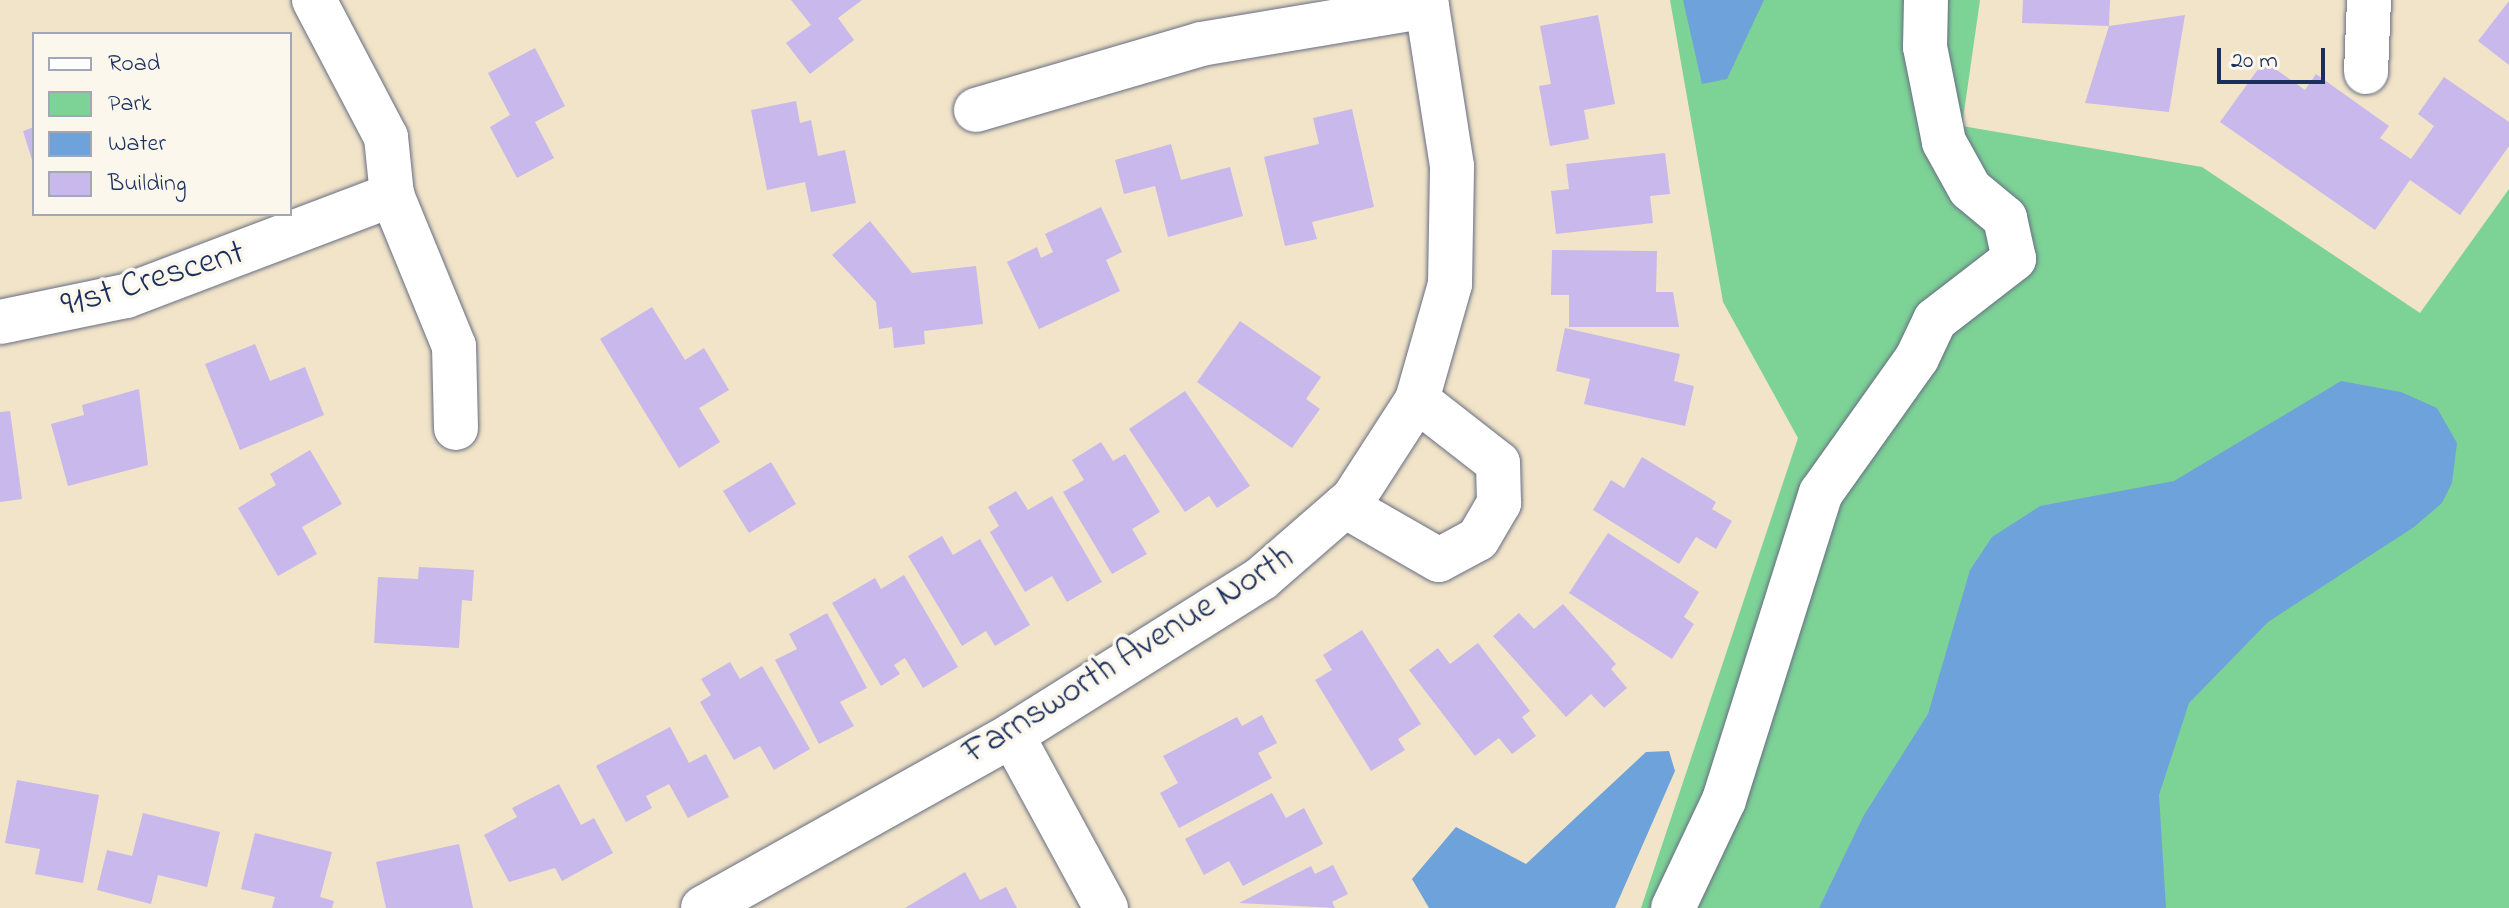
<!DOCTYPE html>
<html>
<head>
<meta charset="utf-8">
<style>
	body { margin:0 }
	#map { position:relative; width:2509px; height:908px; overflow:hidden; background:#f2e4c8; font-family:"Indie Flower",sans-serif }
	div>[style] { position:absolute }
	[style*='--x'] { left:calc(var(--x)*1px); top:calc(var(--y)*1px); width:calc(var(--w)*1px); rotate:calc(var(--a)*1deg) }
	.green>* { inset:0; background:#7dd296 }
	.water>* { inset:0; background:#6da3da }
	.building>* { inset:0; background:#c8b8eb }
	.roads { filter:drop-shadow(0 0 2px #666e83) drop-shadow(0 0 2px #666e83) }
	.minor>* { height:44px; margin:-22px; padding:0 22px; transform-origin:22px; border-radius:22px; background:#fff }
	span { translate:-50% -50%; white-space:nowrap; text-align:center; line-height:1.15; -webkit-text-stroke:7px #fbf7ec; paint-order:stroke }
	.street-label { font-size:36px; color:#1b2f5e }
	.legend { position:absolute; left:32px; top:32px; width:260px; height:184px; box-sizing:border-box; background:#fbf7ec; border:2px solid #a1a7b3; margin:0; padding:10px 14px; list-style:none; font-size:24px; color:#1b2f5e }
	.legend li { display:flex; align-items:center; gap:16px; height:40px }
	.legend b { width:40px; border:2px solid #a1a7b3 }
	.scale { position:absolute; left:2217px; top:48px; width:108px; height:36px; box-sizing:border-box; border:4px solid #1b2f5e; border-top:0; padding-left:10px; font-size:24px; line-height:28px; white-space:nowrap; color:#1b2f5e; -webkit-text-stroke:6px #fbf7ec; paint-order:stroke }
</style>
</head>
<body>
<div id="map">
	<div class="green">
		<i style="clip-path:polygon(1670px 0,1980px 0,1962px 126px,2202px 167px,2420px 313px,2509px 189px,2509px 908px,1641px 908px,1798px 438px,1723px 302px)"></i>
	</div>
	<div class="water">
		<i style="clip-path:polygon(1683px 0,1764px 0,1727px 79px,1702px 84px)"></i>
		<i style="clip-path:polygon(2341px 381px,2401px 392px,2437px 408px,2457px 443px,2452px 483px,2442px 503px,2414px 527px,2268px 622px,2189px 703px,2159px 795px,2166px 908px,1819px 908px,1864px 815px,1928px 714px,1970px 570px,1992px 537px,2040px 506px,2174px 481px)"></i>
		<i style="clip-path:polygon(1669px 751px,1675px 771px,1615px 908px,1429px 908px,1412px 879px,1456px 827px,1526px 864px,1646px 752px)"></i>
	</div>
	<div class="building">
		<i style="clip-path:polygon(791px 0,862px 0,838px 18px,854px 40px,810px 74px,786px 43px,811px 25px)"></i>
		<i style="clip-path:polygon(2023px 0,2110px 0,2109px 26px,2022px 23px)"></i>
		<i style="clip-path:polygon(2509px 1px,2509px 65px,2478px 41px)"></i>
		<i style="clip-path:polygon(1598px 15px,1615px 104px,1584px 110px,1589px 139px,1550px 146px,1539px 86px,1551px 84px,1540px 26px)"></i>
		<i style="clip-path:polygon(2185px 15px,2169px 112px,2085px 103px,2109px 26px)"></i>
		<i style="clip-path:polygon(535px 48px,565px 106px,535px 122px,554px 158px,517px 178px,490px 127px,510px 115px,488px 73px)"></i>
		<i style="clip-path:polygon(2264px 61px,2305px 90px,2316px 74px,2389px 126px,2380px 138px,2411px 159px,2434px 126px,2418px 114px,2444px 77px,2509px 122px,2509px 146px,2460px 215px,2410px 180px,2375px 230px,2220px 122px)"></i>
		<i style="clip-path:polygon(796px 101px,800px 123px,811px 120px,818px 156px,845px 150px,856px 203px,811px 212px,805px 182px,767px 190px,751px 110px)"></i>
		<i style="clip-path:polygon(1352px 109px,1374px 207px,1312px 222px,1317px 239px,1285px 246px,1264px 157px,1319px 144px,1313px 118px)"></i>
		<i style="clip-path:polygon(34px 127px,34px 163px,33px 163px,23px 131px)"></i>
		<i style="clip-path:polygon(1171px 144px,1181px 180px,1230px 167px,1243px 216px,1168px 237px,1155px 186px,1124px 194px,1115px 160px)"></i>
		<i style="clip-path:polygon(1665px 153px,1670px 194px,1650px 196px,1653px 223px,1556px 234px,1551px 191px,1569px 189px,1566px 164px)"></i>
		<i style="clip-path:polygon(1101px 207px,1122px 252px,1106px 260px,1120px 291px,1039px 329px,1007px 262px,1037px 247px,1041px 258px,1053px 252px,1045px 234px)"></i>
		<i style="clip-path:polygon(870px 221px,912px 273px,976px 266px,983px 324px,924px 331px,925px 344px,894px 348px,892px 327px,879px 329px,876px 302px,832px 255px)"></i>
		<i style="clip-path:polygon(1552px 250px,1657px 251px,1656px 292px,1673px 292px,1679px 327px,1569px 327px,1569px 295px,1551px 295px)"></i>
		<i style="clip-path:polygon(652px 307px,685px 360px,704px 348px,729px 390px,699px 408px,720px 442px,679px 468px,600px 339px)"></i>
		<i style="clip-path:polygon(1240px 321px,1321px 377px,1306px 399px,1320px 409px,1292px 448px,1197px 382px)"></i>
		<i style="clip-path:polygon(1565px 328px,1680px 354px,1674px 381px,1694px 386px,1685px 426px,1584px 404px,1590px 379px,1556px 371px)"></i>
		<i style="clip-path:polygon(255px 344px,270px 381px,305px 367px,324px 415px,240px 450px,205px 364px)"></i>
		<i style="clip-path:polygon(139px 389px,148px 465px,68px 486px,51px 424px,84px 415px,82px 405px)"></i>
		<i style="clip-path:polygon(1185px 391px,1250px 486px,1217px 508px,1209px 496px,1185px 512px,1129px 429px)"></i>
		<i style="clip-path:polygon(10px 411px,22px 499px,0 502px,0 412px)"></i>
		<i style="clip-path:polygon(1101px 442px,1113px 461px,1125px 454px,1160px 512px,1132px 529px,1147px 554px,1112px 574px,1063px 492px,1084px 480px,1072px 460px)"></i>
		<i style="clip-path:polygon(310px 450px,342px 504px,302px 527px,317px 554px,278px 576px,238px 508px,276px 485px,270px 474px)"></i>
		<i style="clip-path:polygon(1642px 457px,1716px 502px,1712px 509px,1732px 521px,1716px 549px,1696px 537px,1679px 564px,1593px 510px,1611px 480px,1624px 488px)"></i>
		<i style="clip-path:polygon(771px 462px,796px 504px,749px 533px,723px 491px)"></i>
		<i style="clip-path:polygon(1016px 491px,1028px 510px,1052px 496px,1102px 582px,1067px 602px,1052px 576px,1025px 592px,990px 532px,999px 526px,988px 507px)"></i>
		<i style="clip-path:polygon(1608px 533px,1699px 592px,1684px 617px,1694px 624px,1672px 659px,1569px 593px)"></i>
		<i style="clip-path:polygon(942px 536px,953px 555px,980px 539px,1030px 625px,995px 646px,986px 631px,962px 646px,908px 556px)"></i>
		<i style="clip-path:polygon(419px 567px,474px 570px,472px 601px,462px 600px,459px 648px,374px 643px,378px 577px,418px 579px)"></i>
		<i style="clip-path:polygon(904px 575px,958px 667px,923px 688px,905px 658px,894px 665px,900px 674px,881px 686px,832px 603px,875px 578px,881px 589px)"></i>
		<i style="clip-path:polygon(1563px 604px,1616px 664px,1611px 669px,1627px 688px,1604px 708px,1591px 694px,1566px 717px,1493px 636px,1519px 613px,1534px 629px)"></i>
		<i style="clip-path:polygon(827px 613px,867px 688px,840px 702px,854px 726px,819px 744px,775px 660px,797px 649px,789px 634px)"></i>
		<i style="clip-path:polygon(1362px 630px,1421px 724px,1398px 739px,1405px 750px,1371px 771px,1315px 680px,1332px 670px,1323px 655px)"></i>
		<i style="clip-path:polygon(1478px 643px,1530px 711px,1522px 717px,1536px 736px,1512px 754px,1499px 738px,1475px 756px,1409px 670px,1438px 648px,1450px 664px)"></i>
		<i style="clip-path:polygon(730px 662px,740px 679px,762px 666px,810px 749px,774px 770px,760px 746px,734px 760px,700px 702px,711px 695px,701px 679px)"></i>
		<i style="clip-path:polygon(1262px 715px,1277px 743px,1258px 753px,1272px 778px,1179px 828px,1160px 793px,1178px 783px,1163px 756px,1237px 717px,1242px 726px)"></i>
		<i style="clip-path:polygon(670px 727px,689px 763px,706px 754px,729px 797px,688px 818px,669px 784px,646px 796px,652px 808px,626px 822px,596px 766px)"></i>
		<i style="clip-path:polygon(17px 780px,99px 795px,83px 883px,35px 874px,40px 849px,5px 843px)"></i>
		<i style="clip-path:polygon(559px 784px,581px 825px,594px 818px,613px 853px,562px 881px,555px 868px,509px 882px,484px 835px,517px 817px,512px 808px)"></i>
		<i style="clip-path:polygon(1272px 793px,1286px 818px,1304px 808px,1323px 844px,1243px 886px,1229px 861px,1204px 875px,1185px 839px)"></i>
		<i style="clip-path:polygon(143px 813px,220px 832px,207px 887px,158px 875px,151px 904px,97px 890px,107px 850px,132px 856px)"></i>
		<i style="clip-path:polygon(255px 833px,332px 852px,320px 897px,334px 901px,332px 908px,272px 908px,275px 897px,241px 889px)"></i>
		<i style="clip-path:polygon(459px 844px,473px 908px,386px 908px,376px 862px)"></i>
		<i style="clip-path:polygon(1333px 865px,1348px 894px,1332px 902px,1335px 908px,1239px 903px,1311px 866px,1315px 874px)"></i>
		<i style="clip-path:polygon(965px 872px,980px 900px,1006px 887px,1017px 908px,905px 908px)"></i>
	</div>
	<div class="roads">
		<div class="minor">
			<i style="--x:314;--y:0;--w:155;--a:62.3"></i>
			<i style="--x:386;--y:137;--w:58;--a:84.1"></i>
			<i style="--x:392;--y:195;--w:163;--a:67.7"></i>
			<i style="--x:454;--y:346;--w:82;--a:88.6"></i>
			<i style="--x:2366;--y:72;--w:72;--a:-87.6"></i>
			<i style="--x:976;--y:110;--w:234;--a:-16.3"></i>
			<i style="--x:1201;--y:44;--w:229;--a:-9.5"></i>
			<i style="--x:0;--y:322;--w:129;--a:-11.7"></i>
			<i style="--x:126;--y:296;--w:285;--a:-20.8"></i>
			<i style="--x:1345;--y:506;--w:108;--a:29.9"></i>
			<i style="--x:1439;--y:560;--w:44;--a:-28.3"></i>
			<i style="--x:1478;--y:539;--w:42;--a:-59.7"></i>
			<i style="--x:1499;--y:503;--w:40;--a:-91.4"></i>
			<i style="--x:1498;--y:463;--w:103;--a:-142.1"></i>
			<i style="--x:1012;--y:735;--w:197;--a:61.5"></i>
			<i style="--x:703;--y:908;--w:354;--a:-29.2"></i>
			<i style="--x:1012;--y:735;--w:295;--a:-32.1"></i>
			<i style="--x:1262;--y:578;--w:121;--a:-41"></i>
			<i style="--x:1353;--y:499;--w:118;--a:-57.1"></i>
			<i style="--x:1417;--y:400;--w:121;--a:-74.1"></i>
			<i style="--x:1450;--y:284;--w:118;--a:-89"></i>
			<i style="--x:1452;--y:166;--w:168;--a:-98.9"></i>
			<i style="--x:1673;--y:908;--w:119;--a:-64.7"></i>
			<i style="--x:1724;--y:800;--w:322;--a:-72.5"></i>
			<i style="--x:1821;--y:493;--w:166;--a:-54.6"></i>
			<i style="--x:1917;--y:358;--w:42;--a:-64.7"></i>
			<i style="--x:1935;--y:320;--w:100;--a:-37.7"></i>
			<i style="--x:2014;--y:259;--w:42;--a:-102.4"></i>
			<i style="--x:2005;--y:218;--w:45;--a:-140.4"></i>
			<i style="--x:1970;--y:189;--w:54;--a:-119"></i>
			<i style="--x:1944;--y:142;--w:97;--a:-101.3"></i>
			<i style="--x:1925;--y:47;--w:47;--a:-88.8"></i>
		</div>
	</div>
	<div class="street-label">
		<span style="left:153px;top:280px;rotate:-17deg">91st Crescent</span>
		<span style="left:1129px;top:656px;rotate:-32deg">Farnsworth Avenue North</span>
	</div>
	<ul class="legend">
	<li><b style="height:10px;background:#fff"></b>Road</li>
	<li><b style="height:22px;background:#7dd296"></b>Park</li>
	<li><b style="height:22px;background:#6da3da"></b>Water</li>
	<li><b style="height:22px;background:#c8b8eb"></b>Building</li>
	</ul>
	<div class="scale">20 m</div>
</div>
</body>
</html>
